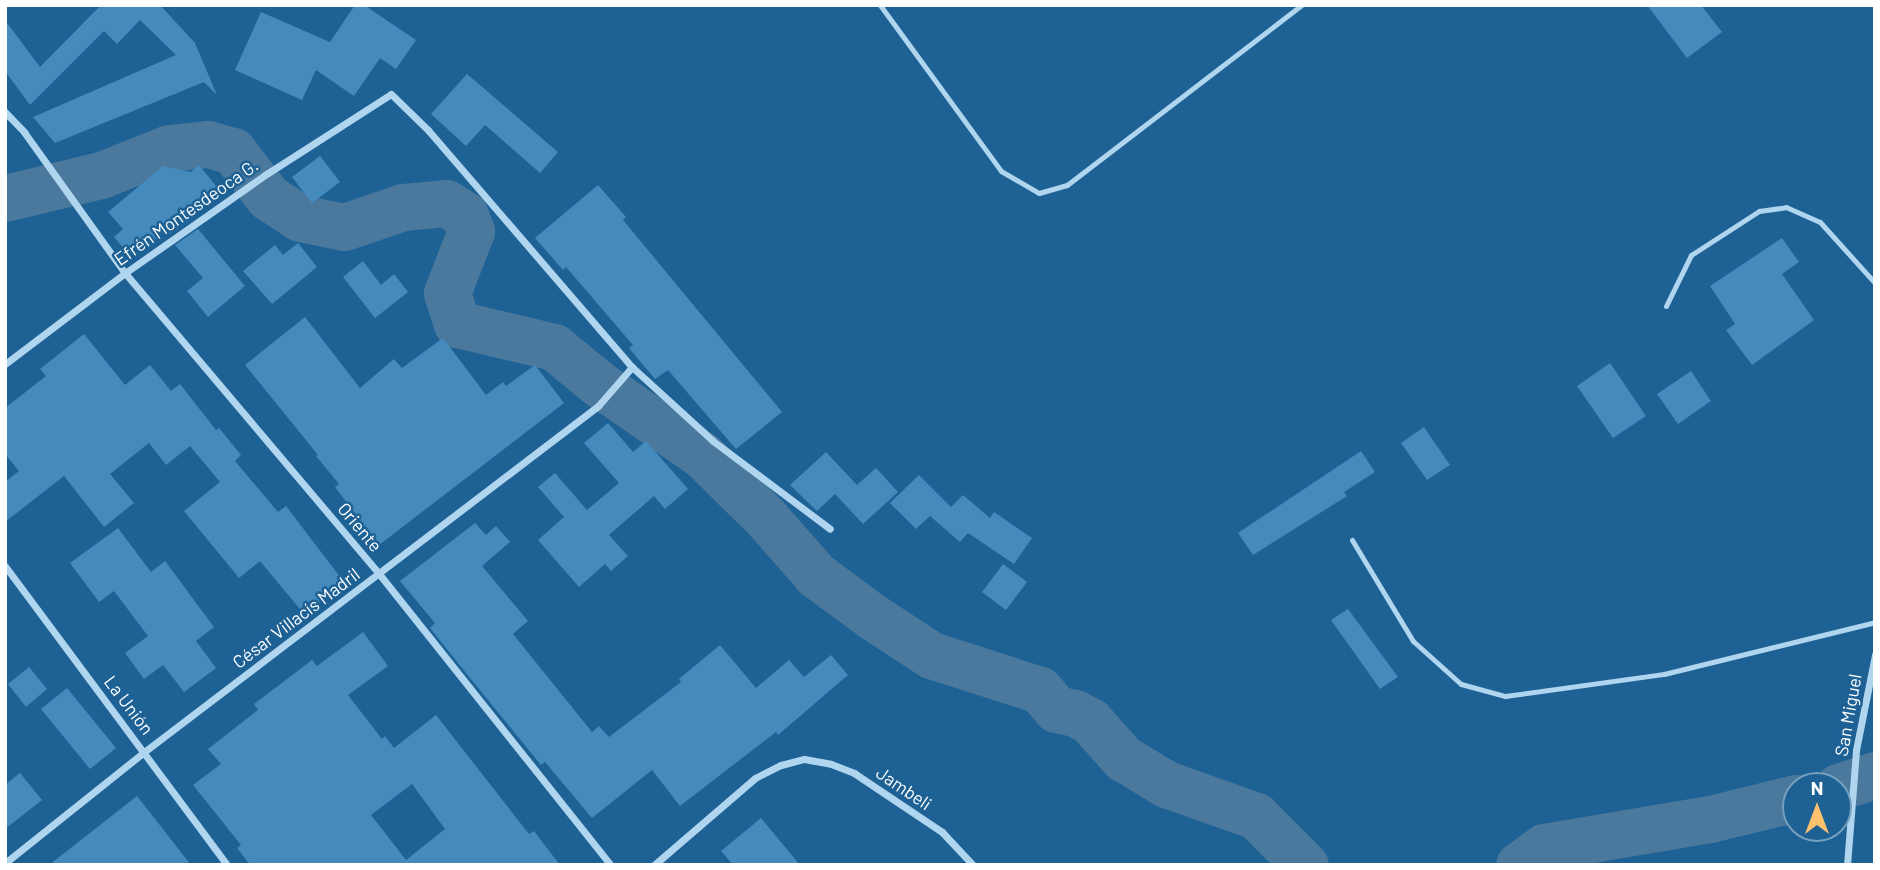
<!DOCTYPE html>
<html>
<head>
<meta charset="utf-8">
<style>
	body { margin:0 }
	#map { position:relative; width:1880px; height:870px; overflow:hidden; background:#1d6195; font-family:Barlow,sans-serif }
	div>[style] { position:absolute }
	[style*='--x'] { left:calc(var(--x)*1px); top:calc(var(--y)*1px); width:calc(var(--w)*1px); rotate:calc(var(--a)*1deg) }
	.river>* { height:47px; margin:-23.5px; padding:0 23.5px; transform-origin:23.5px; border-radius:23.5px; background:#4a799d }
	.building>* { inset:0; background:#458abc }
	.lane>* { height:5px; margin:-2.5px; padding:0 2.5px; transform-origin:2.5px; border-radius:2.5px; background:#b0d5ef }
	.street>* { height:7px; margin:-3.5px; padding:0 3.5px; transform-origin:3.5px; border-radius:3.5px; background:#b0d5ef }
	span { translate:-50% -50%; white-space:nowrap; text-align:center; line-height:1.15; -webkit-text-stroke:5px #1d6195; paint-order:stroke }
	.street-label { font-size:18px; color:#fff }
	.frame { position:absolute; inset:0; border:7px solid #fff; pointer-events:none }
	.north { position:absolute; left:1782px; top:772px; width:70px; height:70px; box-sizing:border-box; background:#1d6195; border:2px solid #77a0bf; border-radius:50%; rotate:0deg; font-size:19px; font-weight:700; line-height:28px; text-align:center; color:#fff }
	.north::after { content:''; display:block; margin:auto; width:24px; height:32px; background:#fec26e; clip-path:polygon(50% 0,100% 100%,50% 72%,0 100%) }
</style>
</head>
<body>
<div id="map">
	<div class="river">
		<i style="--x:5;--y:198;--w:99;--a:-13.5"></i>
		<i style="--x:101;--y:175;--w:73;--a:-21.7"></i>
		<i style="--x:169;--y:148;--w:39;--a:-6"></i>
		<i style="--x:208;--y:144;--w:26;--a:16"></i>
		<i style="--x:233;--y:151;--w:58;--a:52.7"></i>
		<i style="--x:268;--y:197;--w:38;--a:33"></i>
		<i style="--x:300;--y:218;--w:45;--a:11.6"></i>
		<i style="--x:344;--y:227;--w:62;--a:-18.7"></i>
		<i style="--x:403;--y:207;--w:43;--a:-5.3"></i>
		<i style="--x:446;--y:203;--w:22;--a:32"></i>
		<i style="--x:465;--y:215;--w:17;--a:69"></i>
		<i style="--x:471;--y:231;--w:66;--a:111.2"></i>
		<i style="--x:447;--y:293;--w:33;--a:72"></i>
		<i style="--x:457;--y:324;--w:100;--a:13.3"></i>
		<i style="--x:554;--y:347;--w:58;--a:39.4"></i>
		<i style="--x:599;--y:384;--w:125;--a:34.6"></i>
		<i style="--x:702;--y:455;--w:90;--a:44.5"></i>
		<i style="--x:766;--y:518;--w:76;--a:48.7"></i>
		<i style="--x:816;--y:575;--w:71;--a:36.4"></i>
		<i style="--x:873;--y:617;--w:69;--a:33.2"></i>
		<i style="--x:931;--y:655;--w:114;--a:17.8"></i>
		<i style="--x:1040;--y:690;--w:25;--a:50"></i>
		<i style="--x:1056;--y:709;--w:19;--a:12"></i>
		<i style="--x:1075;--y:713;--w:17;--a:28"></i>
		<i style="--x:1090;--y:721;--w:50;--a:48.3"></i>
		<i style="--x:1123;--y:758;--w:50;--a:31.2"></i>
		<i style="--x:1166;--y:784;--w:96;--a:19.6"></i>
		<i style="--x:1256;--y:816;--w:69;--a:45"></i>
		<i style="--x:1838;--y:787;--w:39;--a:-18"></i>
		<i style="--x:1519;--y:865;--w:31;--a:-36"></i>
		<i style="--x:1544;--y:847;--w:168;--a:-9.6"></i>
		<i style="--x:1710;--y:819;--w:89;--a:-13.7"></i>
	</div>
	<div class="building">
		<i style="clip-path:polygon(101px 5px,160px 5px,195px 43px,217px 95px,204px 82px,55px 143px,33px 117px,176px 55px,140px 20px,117px 44px,104px 31px,30px 105px,5px 71px,5px 20px,40px 67px)"></i>
		<i style="clip-path:polygon(355px 5px,364px 5px,416px 40px,396px 69px,380px 58px,354px 96px,316px 70px,302px 100px,235px 70px,261px 12px,330px 42px)"></i>
		<i style="clip-path:polygon(1647px 5px,1701px 5px,1722px 32px,1687px 58px)"></i>
		<i style="clip-path:polygon(467px 74px,558px 152px,540px 173px,485px 125px,466px 146px,431px 114px)"></i>
		<i style="clip-path:polygon(320px 156px,340px 182px,312px 203px,292px 177px)"></i>
		<i style="clip-path:polygon(199px 165px,217px 187px,185px 214px,190px 220px,167px 236px,164px 232px,132px 258px,114px 237px,123px 229px,108px 212px,163px 166px,191px 172px)"></i>
		<i style="clip-path:polygon(598px 185px,626px 217px,623px 220px,782px 412px,736px 449px,668px 370px,655px 379px,629px 348px,633px 345px,566px 267px,563px 270px,535px 238px)"></i>
		<i style="clip-path:polygon(198px 229px,245px 286px,208px 317px,187px 291px,203px 278px,175px 245px)"></i>
		<i style="clip-path:polygon(1782px 238px,1799px 262px,1782px 274px,1814px 320px,1752px 365px,1726px 330px,1735px 324px,1710px 286px)"></i>
		<i style="clip-path:polygon(298px 243px,317px 267px,272px 304px,243px 271px,275px 245px,283px 255px)"></i>
		<i style="clip-path:polygon(363px 261px,381px 285px,394px 274px,408px 292px,375px 318px,343px 277px)"></i>
		<i style="clip-path:polygon(305px 317px,360px 388px,394px 359px,402px 368px,443px 338px,486px 395px,503px 382px,506px 386px,535px 365px,564px 403px,379px 545px,335px 487px,339px 484px,316px 456px,318px 455px,245px 365px)"></i>
		<i style="clip-path:polygon(84px 334px,125px 385px,150px 365px,171px 391px,180px 384px,216px 430px,219px 428px,241px 455px,235px 461px,278px 512px,286px 506px,344px 582px,304px 614px,260px 561px,239px 578px,184px 511px,220px 482px,190px 446px,166px 465px,149px 443px,110px 474px,134px 503px,104px 527px,64px 476px,5px 522px,5px 482px,19px 471px,5px 454px,5px 408px,46px 376px,40px 369px)"></i>
		<i style="clip-path:polygon(1610px 363px,1646px 416px,1613px 438px,1577px 386px)"></i>
		<i style="clip-path:polygon(1691px 371px,1711px 401px,1678px 424px,1657px 394px)"></i>
		<i style="clip-path:polygon(608px 423px,633px 452px,646px 441px,688px 489px,665px 509px,654px 496px,609px 535px,628px 556px,611px 571px,605px 564px,579px 587px,538px 540px,564px 517px,538px 487px,555px 473px,587px 510px,619px 483px,584px 443px)"></i>
		<i style="clip-path:polygon(1424px 427px,1450px 465px,1427px 480px,1401px 443px)"></i>
		<i style="clip-path:polygon(1361px 451px,1375px 472px,1344px 492px,1347px 496px,1253px 555px,1238px 533px)"></i>
		<i style="clip-path:polygon(826px 452px,857px 485px,876px 468px,898px 492px,863px 524px,835px 494px,817px 511px,790px 485px)"></i>
		<i style="clip-path:polygon(919px 475px,951px 507px,963px 495px,990px 518px,994px 512px,1032px 538px,1014px 564px,968px 533px,960px 542px,930px 516px,916px 529px,890px 503px)"></i>
		<i style="clip-path:polygon(475px 523px,486px 535px,496px 526px,510px 542px,482px 566px,528px 621px,513px 634px,592px 732px,599px 726px,609px 737px,681px 682px,679px 679px,720px 645px,756px 688px,789px 660px,804px 677px,831px 655px,848px 675px,778px 735px,776px 732px,680px 806px,652px 770px,592px 818px,545px 762px,541px 765px,470px 678px,430px 628px,435px 623px,400px 581px)"></i>
		<i style="clip-path:polygon(118px 528px,151px 572px,165px 561px,214px 627px,196px 641px,216px 668px,184px 692px,163px 665px,144px 679px,125px 653px,148px 636px,114px 591px,99px 602px,70px 563px)"></i>
		<i style="clip-path:polygon(1003px 564px,1027px 582px,1006px 610px,982px 592px)"></i>
		<i style="clip-path:polygon(1348px 609px,1398px 677px,1380px 689px,1331px 620px)"></i>
		<i style="clip-path:polygon(evenodd,363px 632px,388px 666px,348px 695px,382px 739px,385px 736px,394px 748px,436px 715px,529px 834px,534px 831px,560px 865px,250px 865px,237px 848px,241px 845px,193px 785px,221px 764px,208px 749px,258px 710px,254px 704px,312px 660px,317px 666px,363px 632px,412px 784px,445px 829px,406px 860px,371px 815px,412px 784px)"></i>
		<i style="clip-path:polygon(29px 667px,47px 689px,26px 707px,8px 684px)"></i>
		<i style="clip-path:polygon(67px 688px,116px 748px,90px 769px,41px 709px)"></i>
		<i style="clip-path:polygon(20px 773px,42px 800px,5px 829px,5px 785px)"></i>
		<i style="clip-path:polygon(137px 796px,191px 865px,49px 865px)"></i>
		<i style="clip-path:polygon(761px 818px,800px 865px,733px 865px,721px 851px)"></i>
	</div>
	<div class="lane">
		<i style="--x:880;--y:5;--w:205;--a:53.9"></i>
		<i style="--x:1001;--y:171;--w:44;--a:30.1"></i>
		<i style="--x:1039;--y:193;--w:29;--a:-16"></i>
		<i style="--x:1067;--y:185;--w:296;--a:-37.5"></i>
		<i style="--x:1666;--y:306;--w:57;--a:-63.9"></i>
		<i style="--x:1691;--y:255;--w:81;--a:-32.9"></i>
		<i style="--x:1759;--y:211;--w:27;--a:-8"></i>
		<i style="--x:1786;--y:207;--w:37;--a:24"></i>
		<i style="--x:1820;--y:222;--w:82;--a:48"></i>
		<i style="--x:1352;--y:540;--w:118;--a:58.9"></i>
		<i style="--x:1413;--y:641;--w:64;--a:41.9"></i>
		<i style="--x:1461;--y:684;--w:46;--a:15.3"></i>
		<i style="--x:1505;--y:696;--w:161;--a:-7.9"></i>
		<i style="--x:1664;--y:674;--w:217;--a:-13.8"></i>
	</div>
	<div class="street">
		<i style="--x:5;--y:112;--w:28;--a:46"></i>
		<i style="--x:24;--y:132;--w:173;--a:54.4"></i>
		<i style="--x:125;--y:273;--w:395;--a:49.8"></i>
		<i style="--x:380;--y:575;--w:371;--a:51.5"></i>
		<i style="--x:5;--y:364;--w:151;--a:-37.2"></i>
		<i style="--x:125;--y:273;--w:174;--a:-35"></i>
		<i style="--x:268;--y:173;--w:146;--a:-32.7"></i>
		<i style="--x:391;--y:94;--w:52;--a:44.2"></i>
		<i style="--x:428;--y:130;--w:313;--a:49.3"></i>
		<i style="--x:632;--y:367;--w:110;--a:42.4"></i>
		<i style="--x:713;--y:441;--w:146;--a:36.9"></i>
		<i style="--x:5;--y:566;--w:372;--a:53.4"></i>
		<i style="--x:5;--y:863;--w:178;--a:-38.6"></i>
		<i style="--x:144;--y:752;--w:571;--a:-37.31"></i>
		<i style="--x:598;--y:406;--w:52;--a:-48.9"></i>
		<i style="--x:654;--y:865;--w:133;--a:-40.7"></i>
		<i style="--x:755;--y:778;--w:29;--a:-27"></i>
		<i style="--x:781;--y:765;--w:24;--a:-15"></i>
		<i style="--x:804;--y:759;--w:27;--a:10"></i>
		<i style="--x:831;--y:764;--w:25;--a:21"></i>
		<i style="--x:854;--y:773;--w:106;--a:33.8"></i>
		<i style="--x:942;--y:832;--w:45;--a:46.8"></i>
		<i style="--x:1847;--y:865;--w:115;--a:-85.5"></i>
		<i style="--x:1856;--y:750;--w:97;--a:-78.7"></i>
	</div>
	<div class="street-label">
		<span style="left:186px;top:212px;rotate:-35deg">Efrén Montesdeoca G.</span>
		<span style="left:360px;top:527px;rotate:50deg">Oriente</span>
		<span style="left:296px;top:618px;rotate:-37deg">César Villacís Madril</span>
		<span style="left:129px;top:705px;rotate:53deg">La Unión</span>
		<span style="left:1848px;top:715px;rotate:-80deg">San Miguel</span>
		<span style="left:904px;top:788px;rotate:34deg">Jambeli</span>
	</div>
	<div class="frame"></div>
	<div class="north">N</div>
</div>
</body>
</html>
